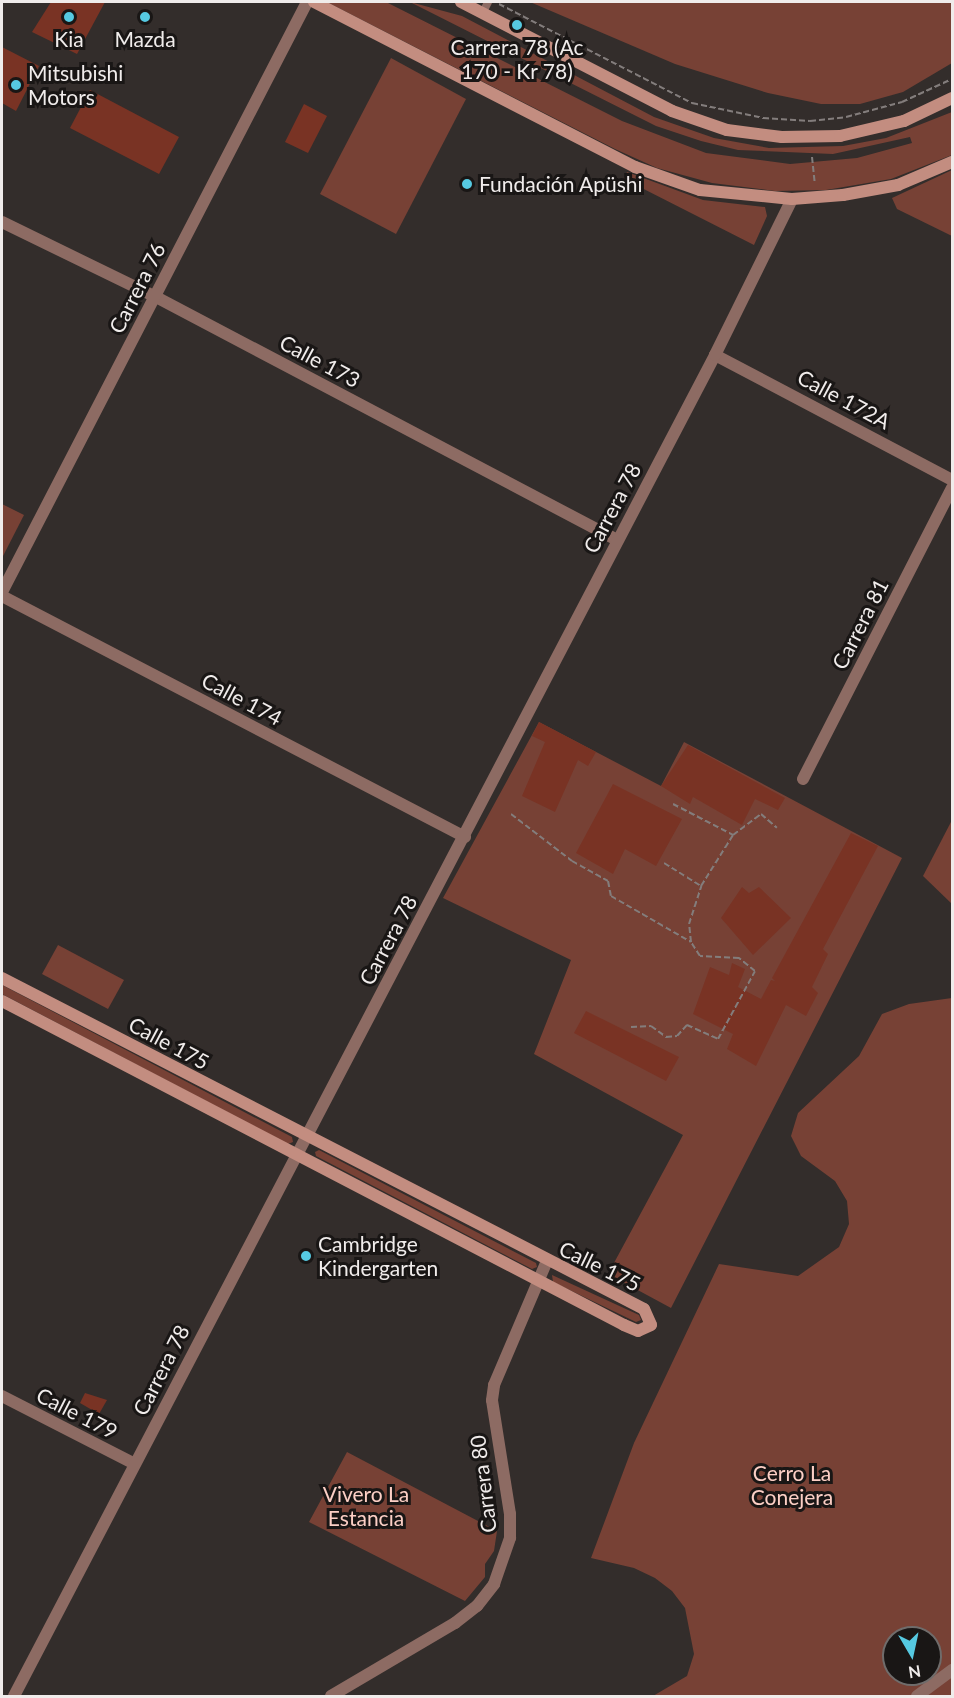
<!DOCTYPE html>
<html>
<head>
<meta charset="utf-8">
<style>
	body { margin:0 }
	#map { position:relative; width:954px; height:1698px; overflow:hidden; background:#332d2b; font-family:Lato,sans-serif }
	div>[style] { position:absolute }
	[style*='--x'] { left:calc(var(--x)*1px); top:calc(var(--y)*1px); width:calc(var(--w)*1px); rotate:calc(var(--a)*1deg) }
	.green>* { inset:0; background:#774135 }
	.building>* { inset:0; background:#793324 }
	.path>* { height:2px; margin-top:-1px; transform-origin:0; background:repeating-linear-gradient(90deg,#837d7c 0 6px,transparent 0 9px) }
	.lane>* { height:8px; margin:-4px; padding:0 4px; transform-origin:4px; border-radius:4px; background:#8d6b63 }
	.street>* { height:12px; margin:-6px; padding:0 6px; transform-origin:6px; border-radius:6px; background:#8d6b63 }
	.secondary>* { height:12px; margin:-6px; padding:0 6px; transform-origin:6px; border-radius:6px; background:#c38d80 }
	.dots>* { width:16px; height:16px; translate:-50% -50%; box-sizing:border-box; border:3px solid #191615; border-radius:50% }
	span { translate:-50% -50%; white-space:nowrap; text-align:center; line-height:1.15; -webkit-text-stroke:6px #191615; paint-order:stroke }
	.poi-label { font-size:21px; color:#f0eceb }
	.left { translate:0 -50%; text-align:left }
	.street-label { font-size:21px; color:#f0eceb }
	.park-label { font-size:21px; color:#fccfc5 }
	.frame { position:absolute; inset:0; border:3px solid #f0eceb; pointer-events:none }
	.north { position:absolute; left:882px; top:1626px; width:60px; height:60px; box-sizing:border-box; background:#191615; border:2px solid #6f6c6b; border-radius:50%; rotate:171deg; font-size:16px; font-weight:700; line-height:24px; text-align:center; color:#f0eceb }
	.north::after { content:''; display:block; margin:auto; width:21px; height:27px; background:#56c9e1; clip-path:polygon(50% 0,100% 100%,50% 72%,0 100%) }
</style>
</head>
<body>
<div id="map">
	<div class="green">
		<i style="clip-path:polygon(327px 2px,386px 2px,622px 121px,706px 153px,790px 164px,857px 158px,912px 143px,910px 137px,833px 154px,738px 150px,701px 141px,656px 126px,410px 2px,462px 16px,654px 117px,714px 138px,769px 148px,843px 146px,886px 138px,952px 112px,952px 155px,891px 179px,826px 190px,775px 191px,712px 183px,657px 168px,615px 149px)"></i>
		<i style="clip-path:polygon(530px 2px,952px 2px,952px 63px,903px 92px,860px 104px,821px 104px,768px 93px,675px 64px)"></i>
		<i style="clip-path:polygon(391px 58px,466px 99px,396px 234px,320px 194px)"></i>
		<i style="clip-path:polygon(952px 170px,952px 236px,897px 209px,892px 198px)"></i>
		<i style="clip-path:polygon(627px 172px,703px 200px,765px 207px,767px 216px,754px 245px,624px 179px)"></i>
		<i style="clip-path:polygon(2px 504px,24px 515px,2px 558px)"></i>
		<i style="clip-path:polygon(539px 722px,661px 786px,684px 742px,902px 858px,671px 1308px,608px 1274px,683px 1135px,534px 1054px,571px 960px,443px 898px)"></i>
		<i style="clip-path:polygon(952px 820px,952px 904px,923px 876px)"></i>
		<i style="clip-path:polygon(58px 945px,124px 980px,108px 1009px,42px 974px)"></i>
		<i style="clip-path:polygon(2px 985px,292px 1137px,293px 1142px,288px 1144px,2px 994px)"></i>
		<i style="clip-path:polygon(evenodd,952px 998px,952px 1696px,653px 1696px,687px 1676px,694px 1654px,685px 1608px,672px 1591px,655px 1578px,634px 1568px,591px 1558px,634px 1443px,719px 1264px,798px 1276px,839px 1247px,849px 1224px,847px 1201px,835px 1181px,801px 1156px,791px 1136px,798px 1113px,859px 1056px,882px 1014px,909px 1004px,952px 998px,894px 1638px,930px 1638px,930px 1674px,894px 1674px,894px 1638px)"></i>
		<i style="clip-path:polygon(319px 1150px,536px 1263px,537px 1267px,532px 1269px,316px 1156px,315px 1152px)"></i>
		<i style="clip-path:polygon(552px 1275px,639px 1315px,641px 1320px,636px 1322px,553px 1282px)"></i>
		<i style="clip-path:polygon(347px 1452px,497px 1531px,494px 1551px,485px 1564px,485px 1577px,465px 1601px,309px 1522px)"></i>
	</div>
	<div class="building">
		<i style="clip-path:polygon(51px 2px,105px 2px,77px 54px,32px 32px)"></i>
		<i style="clip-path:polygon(2px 47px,39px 66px,16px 111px,2px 103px)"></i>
		<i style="clip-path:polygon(90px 90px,179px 137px,159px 174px,70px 128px)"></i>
		<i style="clip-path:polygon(304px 104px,327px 116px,308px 153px,285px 142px)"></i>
		<i style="clip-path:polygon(539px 722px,596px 752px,588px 766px,578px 760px,555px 812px,522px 796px,545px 742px,532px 736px)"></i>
		<i style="clip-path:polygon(688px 745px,785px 798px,778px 810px,755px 799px,742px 825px,693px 797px,690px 804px,661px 786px)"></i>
		<i style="clip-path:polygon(613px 784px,682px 819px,656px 866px,625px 849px,613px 874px,576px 853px)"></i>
		<i style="clip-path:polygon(851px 833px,878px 846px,823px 949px,828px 954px,812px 987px,818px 993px,806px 1016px,786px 1005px,756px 1066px,727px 1049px,733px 1034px,693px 1014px,710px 967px,729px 975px,732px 963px,745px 969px,738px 987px,761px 999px,771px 980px,775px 981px,772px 978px)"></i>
		<i style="clip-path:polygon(742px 887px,749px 893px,759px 887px,791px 918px,753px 955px,721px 918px)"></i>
		<i style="clip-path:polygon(586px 1011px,679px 1057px,666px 1081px,574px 1033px)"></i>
		<i style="clip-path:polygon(85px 1393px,107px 1400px,99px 1414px,80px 1403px)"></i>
	</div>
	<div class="path">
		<i style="--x:499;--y:4;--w:217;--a:27.2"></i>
		<i style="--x:692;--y:103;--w:73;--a:11.9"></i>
		<i style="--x:763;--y:118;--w:47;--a:3.7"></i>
		<i style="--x:810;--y:121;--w:36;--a:-6"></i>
		<i style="--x:846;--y:117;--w:58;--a:-15"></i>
		<i style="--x:902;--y:102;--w:55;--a:-24.7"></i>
		<i style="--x:812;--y:157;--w:27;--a:84"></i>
		<i style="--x:673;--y:804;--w:68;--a:27.3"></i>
		<i style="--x:511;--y:814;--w:77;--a:37.6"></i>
		<i style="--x:572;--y:861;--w:41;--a:29.1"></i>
		<i style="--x:608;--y:881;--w:15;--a:79"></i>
		<i style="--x:611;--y:896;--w:92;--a:29.9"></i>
		<i style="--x:664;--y:863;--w:44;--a:31.9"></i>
		<i style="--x:631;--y:1027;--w:20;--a:-3"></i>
		<i style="--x:651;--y:1026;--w:19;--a:36"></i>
		<i style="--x:666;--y:1037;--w:11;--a:-5"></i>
		<i style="--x:677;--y:1036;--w:15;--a:-48"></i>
		<i style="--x:687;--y:1025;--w:34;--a:24"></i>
		<i style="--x:718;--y:1039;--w:77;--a:-61.4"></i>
		<i style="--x:755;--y:971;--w:21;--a:-141"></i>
		<i style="--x:739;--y:958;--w:39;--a:-177"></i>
		<i style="--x:700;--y:956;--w:17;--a:-123"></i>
		<i style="--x:691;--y:942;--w:18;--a:-96"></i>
		<i style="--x:689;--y:924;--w:40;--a:-72"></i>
		<i style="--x:701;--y:886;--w:60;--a:-57.9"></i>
		<i style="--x:733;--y:835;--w:35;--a:-37"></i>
		<i style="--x:761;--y:814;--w:21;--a:41"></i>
	</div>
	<div class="lane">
		<i style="--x:483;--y:12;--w:11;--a:-63"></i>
	</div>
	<div class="street">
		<i style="--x:2;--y:222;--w:171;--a:26"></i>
		<i style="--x:156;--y:297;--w:521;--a:27.79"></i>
		<i style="--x:715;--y:355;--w:268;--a:27.8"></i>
		<i style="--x:2;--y:592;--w:664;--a:-62.66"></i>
		<i style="--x:2;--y:596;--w:522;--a:27.5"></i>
		<i style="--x:803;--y:779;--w:327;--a:-62.9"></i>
		<i style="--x:2;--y:1396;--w:149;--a:27.1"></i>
		<i style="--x:14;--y:1696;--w:1513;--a:-62.4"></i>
		<i style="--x:715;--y:355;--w:174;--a:-63.7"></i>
		<i style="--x:331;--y:1696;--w:144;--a:-30.5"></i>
		<i style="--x:455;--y:1623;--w:28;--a:-38"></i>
		<i style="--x:477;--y:1606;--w:28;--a:-52"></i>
		<i style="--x:494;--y:1584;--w:49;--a:-70.8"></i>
		<i style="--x:510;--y:1538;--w:24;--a:-90"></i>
		<i style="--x:510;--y:1514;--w:115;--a:-99"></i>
		<i style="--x:492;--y:1400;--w:15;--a:-82"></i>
		<i style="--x:494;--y:1385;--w:135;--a:-66.9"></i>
		<i style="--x:917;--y:1696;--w:44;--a:-36.6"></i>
	</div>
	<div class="secondary">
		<i style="--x:314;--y:2;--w:361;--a:27.2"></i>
		<i style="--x:635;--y:167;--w:69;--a:19.5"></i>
		<i style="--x:700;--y:190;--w:92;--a:5.6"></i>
		<i style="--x:792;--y:199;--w:51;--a:-4.5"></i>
		<i style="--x:843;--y:195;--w:56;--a:-10.3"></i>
		<i style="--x:898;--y:185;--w:59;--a:-23.1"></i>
		<i style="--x:461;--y:2;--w:237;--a:27.3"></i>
		<i style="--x:672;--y:111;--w:58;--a:19.1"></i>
		<i style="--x:727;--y:130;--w:55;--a:7.3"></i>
		<i style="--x:782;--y:137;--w:58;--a:-1"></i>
		<i style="--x:840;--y:136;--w:66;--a:-13.2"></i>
		<i style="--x:904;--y:121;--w:53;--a:-25.6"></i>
		<i style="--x:2;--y:978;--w:722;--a:27.27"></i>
		<i style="--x:644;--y:1309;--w:17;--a:66"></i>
		<i style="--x:651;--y:1325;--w:14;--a:155"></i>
		<i style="--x:638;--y:1331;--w:15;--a:-157"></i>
		<i style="--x:624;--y:1325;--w:701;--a:-152.48"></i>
	</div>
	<div class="dots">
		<i style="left:69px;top:17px;background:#56c9e1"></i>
		<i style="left:145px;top:17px;background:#56c9e1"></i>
		<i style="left:517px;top:25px;background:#56c9e1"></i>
		<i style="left:16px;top:85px;background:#56c9e1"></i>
		<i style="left:467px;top:184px;background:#56c9e1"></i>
		<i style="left:306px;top:1256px;background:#56c9e1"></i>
	</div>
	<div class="poi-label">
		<span style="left:69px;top:39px">Kia</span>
		<span style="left:145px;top:39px">Mazda</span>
		<span style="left:517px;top:59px">Carrera 78 (Ac<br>170 - Kr 78)</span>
		<span class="left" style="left:28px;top:85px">Mitsubishi<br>Motors</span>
		<span class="left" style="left:479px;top:184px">Fundación Apüshi</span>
		<span class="left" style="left:318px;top:1256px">Cambridge<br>Kindergarten</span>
	</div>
	<div class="street-label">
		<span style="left:137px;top:288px;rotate:-63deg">Carrera 76</span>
		<span style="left:320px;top:361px;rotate:28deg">Calle 173</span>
		<span style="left:844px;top:399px;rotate:28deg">Calle 172A</span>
		<span style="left:612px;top:508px;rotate:-62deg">Carrera 78</span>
		<span style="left:860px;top:624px;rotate:-63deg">Carrera 81</span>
		<span style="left:242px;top:699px;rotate:28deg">Calle 174</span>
		<span style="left:388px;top:940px;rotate:-62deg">Carrera 78</span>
		<span style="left:169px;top:1043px;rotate:28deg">Calle 175</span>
		<span style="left:600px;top:1266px;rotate:26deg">Calle 175</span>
		<span style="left:161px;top:1370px;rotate:-63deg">Carrera 78</span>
		<span style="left:77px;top:1413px;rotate:27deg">Calle 179</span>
		<span style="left:483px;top:1484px;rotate:-97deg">Carrera 80</span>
	</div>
	<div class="park-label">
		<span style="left:792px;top:1485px">Cerro La<br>Conejera</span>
		<span style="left:366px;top:1506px">Vivero La<br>Estancia</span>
	</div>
	<div class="frame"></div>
	<div class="north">N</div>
</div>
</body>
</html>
